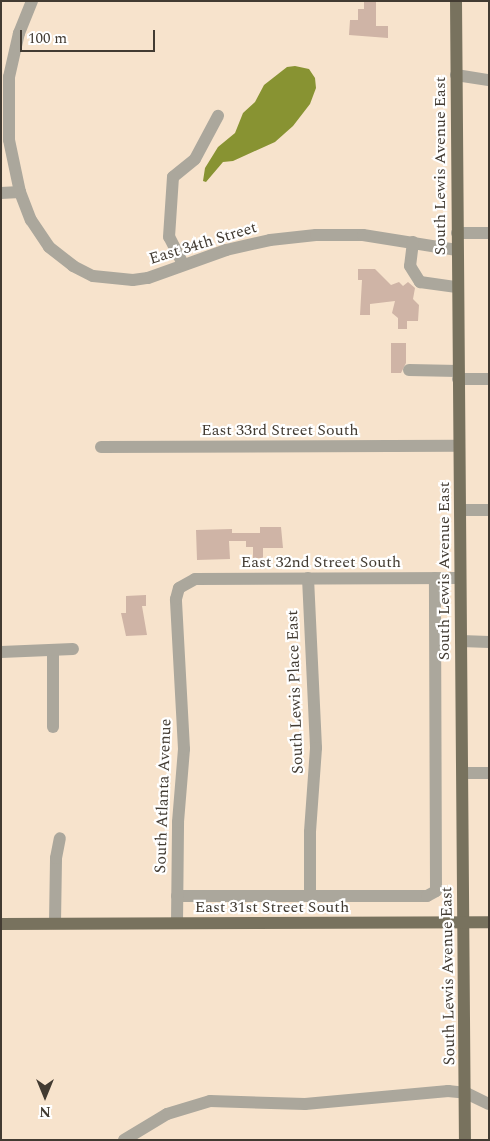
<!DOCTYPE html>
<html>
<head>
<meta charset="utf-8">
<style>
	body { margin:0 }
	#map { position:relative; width:490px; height:1141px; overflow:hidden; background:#f7e3cc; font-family:Spectral,serif }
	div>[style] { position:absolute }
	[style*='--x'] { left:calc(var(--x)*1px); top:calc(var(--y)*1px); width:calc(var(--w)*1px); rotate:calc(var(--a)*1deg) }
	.water>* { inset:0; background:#889332 }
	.building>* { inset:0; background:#cfb4a6 }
	.minor>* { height:12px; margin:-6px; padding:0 6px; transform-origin:6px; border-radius:6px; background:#aba79c }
	.major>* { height:12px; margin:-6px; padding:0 6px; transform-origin:6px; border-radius:6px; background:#78725e }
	span { translate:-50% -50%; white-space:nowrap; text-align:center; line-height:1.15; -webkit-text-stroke:4.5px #fff; paint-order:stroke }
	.street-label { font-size:16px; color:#423b32 }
	.frame { position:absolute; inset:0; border:2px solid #423b32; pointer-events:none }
	.north { position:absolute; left:20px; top:1071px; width:50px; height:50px; -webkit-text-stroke:4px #fff; paint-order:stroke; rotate:180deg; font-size:14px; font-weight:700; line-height:20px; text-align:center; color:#423b32 }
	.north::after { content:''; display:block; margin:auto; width:18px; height:22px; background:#423b32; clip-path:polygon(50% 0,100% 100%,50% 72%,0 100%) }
	.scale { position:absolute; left:20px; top:30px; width:135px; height:22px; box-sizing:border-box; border:2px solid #423b32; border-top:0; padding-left:6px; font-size:15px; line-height:18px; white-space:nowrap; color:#423b32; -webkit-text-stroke:4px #fff; paint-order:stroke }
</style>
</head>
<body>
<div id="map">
	<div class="water">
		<i style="clip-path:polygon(295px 66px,309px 69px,315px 78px,316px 88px,310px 104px,293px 126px,275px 142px,233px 161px,223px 162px,206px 182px,203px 181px,205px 168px,218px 147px,235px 133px,243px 113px,255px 102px,264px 85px,287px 67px)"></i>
	</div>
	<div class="building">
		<i style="clip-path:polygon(364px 1px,376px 1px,376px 26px,388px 26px,388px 38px,349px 35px,350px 20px,358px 20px,358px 9px,364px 9px)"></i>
		<i style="clip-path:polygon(358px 269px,375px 269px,391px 285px,399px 282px,403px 286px,408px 282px,415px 288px,413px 299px,419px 305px,418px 321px,407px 321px,407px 329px,398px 329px,398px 318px,392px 313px,395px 301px,370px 304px,370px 315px,360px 315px,362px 280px,358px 280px)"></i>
		<i style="clip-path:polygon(391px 343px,406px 343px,406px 363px,401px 373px,391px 373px)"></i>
		<i style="clip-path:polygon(260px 527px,281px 527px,283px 548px,263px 548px,263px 558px,253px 558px,253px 547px,246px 547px,246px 541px,229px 541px,230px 559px,197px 560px,196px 530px,232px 529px,232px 533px,260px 533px)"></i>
		<i style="clip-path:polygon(146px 595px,146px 606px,142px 606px,147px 635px,126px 636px,121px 613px,126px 613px,126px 596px)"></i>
	</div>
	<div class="minor">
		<i style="--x:32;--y:1;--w:35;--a:112"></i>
		<i style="--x:19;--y:33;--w:45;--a:102.8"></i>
		<i style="--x:9;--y:77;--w:63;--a:90"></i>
		<i style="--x:9;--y:140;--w:53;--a:78.1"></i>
		<i style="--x:20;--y:192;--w:30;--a:69"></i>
		<i style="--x:31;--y:220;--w:32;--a:56"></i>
		<i style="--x:49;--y:247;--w:31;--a:38"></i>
		<i style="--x:73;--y:266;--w:22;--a:27"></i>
		<i style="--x:93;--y:276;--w:40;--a:5.7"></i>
		<i style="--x:133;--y:280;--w:15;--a:-8"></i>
		<i style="--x:148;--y:278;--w:83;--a:-19.7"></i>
		<i style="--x:226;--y:250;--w:45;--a:-12.8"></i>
		<i style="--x:270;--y:240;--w:46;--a:-6.2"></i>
		<i style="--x:316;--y:235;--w:47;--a:0"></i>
		<i style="--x:363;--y:235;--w:95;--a:9.1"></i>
		<i style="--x:456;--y:75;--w:33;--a:9"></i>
		<i style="--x:1;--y:193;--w:19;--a:-3"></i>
		<i style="--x:457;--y:233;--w:32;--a:0"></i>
		<i style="--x:413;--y:242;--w:24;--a:97"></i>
		<i style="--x:410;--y:266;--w:19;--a:58"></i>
		<i style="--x:420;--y:282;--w:37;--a:8"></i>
		<i style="--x:183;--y:264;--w:30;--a:-117"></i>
		<i style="--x:169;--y:237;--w:60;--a:-86.2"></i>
		<i style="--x:173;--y:177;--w:28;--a:-39"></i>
		<i style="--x:195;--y:159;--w:49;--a:-61.9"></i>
		<i style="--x:409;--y:370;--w:49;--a:1.2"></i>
		<i style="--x:458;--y:379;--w:31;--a:0"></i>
		<i style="--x:101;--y:447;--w:358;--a:-0.2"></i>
		<i style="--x:460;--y:510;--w:29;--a:0"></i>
		<i style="--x:308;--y:578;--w:170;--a:87.3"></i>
		<i style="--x:316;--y:748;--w:84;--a:94.1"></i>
		<i style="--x:310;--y:832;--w:64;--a:90"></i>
		<i style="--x:461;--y:641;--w:28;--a:2"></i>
		<i style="--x:53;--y:650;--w:77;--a:90"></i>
		<i style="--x:1;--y:652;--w:72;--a:-2.4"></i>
		<i style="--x:463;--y:773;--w:26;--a:0"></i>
		<i style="--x:177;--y:896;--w:250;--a:0"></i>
		<i style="--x:427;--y:896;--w:10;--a:-29"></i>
		<i style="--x:436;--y:891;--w:313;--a:-90.2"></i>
		<i style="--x:55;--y:923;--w:65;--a:-89.1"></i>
		<i style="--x:56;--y:858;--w:20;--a:-79"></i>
		<i style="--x:177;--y:923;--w:101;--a:-89.4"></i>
		<i style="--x:178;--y:822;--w:73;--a:-85.3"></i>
		<i style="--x:184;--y:749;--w:150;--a:-93.1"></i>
		<i style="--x:176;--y:599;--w:11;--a:-75"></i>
		<i style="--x:179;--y:588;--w:18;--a:-29"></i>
		<i style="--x:195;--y:579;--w:265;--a:-0.2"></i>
		<i style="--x:124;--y:1140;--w:50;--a:-31.2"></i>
		<i style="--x:167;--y:1114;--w:45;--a:-16.8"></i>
		<i style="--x:210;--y:1101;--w:95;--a:1.8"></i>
		<i style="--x:305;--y:1104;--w:144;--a:-5.2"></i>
		<i style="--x:448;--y:1091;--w:18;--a:6"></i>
		<i style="--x:466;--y:1093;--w:25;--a:26"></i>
	</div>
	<div class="major">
		<i style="--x:456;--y:1;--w:1139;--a:89.55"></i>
		<i style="--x:1;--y:924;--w:488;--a:-0.2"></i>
	</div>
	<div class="street-label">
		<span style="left:440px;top:166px;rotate:-90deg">South Lewis Avenue East</span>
		<span style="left:203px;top:243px;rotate:-17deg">East 34th Street</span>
		<span style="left:280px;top:430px">East 33rd Street South</span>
		<span style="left:321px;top:562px">East 32nd Street South</span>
		<span style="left:444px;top:571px;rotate:-90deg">South Lewis Avenue East</span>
		<span style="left:295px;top:692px;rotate:-92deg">South Lewis Place East</span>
		<span style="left:163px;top:796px;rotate:-88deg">South Atlanta Avenue</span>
		<span style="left:272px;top:907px">East 31st Street South</span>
		<span style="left:448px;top:976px;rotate:-91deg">South Lewis Avenue East</span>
	</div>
	<div class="frame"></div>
	<div class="north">N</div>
	<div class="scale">100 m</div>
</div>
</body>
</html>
